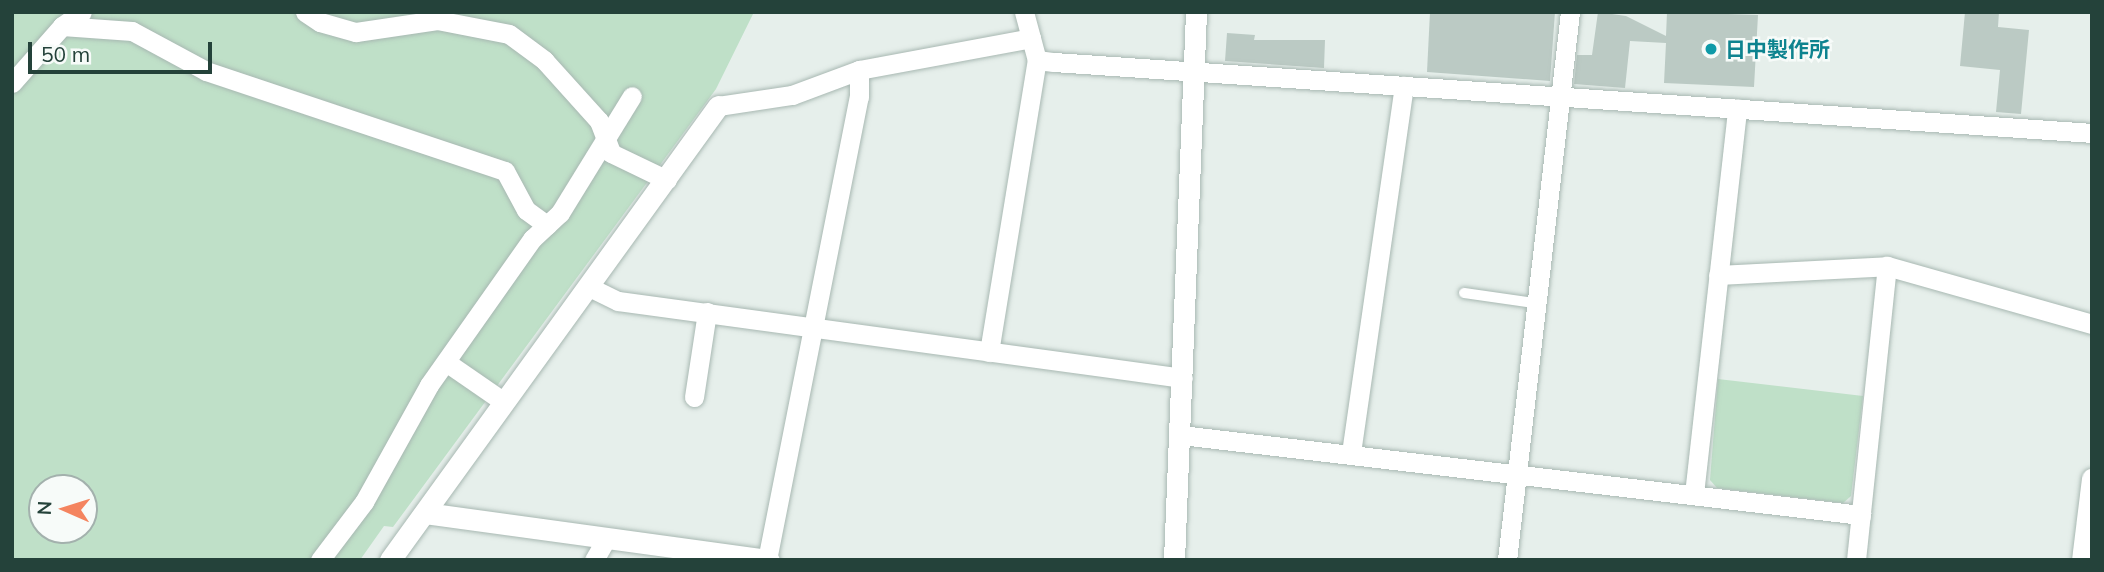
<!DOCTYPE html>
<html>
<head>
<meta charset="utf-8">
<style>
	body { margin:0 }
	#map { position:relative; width:2104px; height:572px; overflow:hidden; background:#e6efeb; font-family:Mulish,"Noto Sans JP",sans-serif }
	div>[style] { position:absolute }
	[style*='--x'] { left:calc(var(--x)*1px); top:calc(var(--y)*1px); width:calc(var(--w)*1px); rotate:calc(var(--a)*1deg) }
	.green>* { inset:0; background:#bfe0c8 }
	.building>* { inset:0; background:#bbcac4 }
	.roads { filter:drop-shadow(0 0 2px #a8b8b2) drop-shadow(0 0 2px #a8b8b2) }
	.lane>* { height:10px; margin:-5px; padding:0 5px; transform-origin:5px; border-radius:5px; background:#fff }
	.street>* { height:19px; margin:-9.5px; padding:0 9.5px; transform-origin:9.5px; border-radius:9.5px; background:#fff }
	.secondary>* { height:21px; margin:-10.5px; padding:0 10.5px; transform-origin:10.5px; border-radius:10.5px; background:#fff }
	.dots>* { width:19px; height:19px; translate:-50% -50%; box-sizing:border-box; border:4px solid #f7fbf9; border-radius:50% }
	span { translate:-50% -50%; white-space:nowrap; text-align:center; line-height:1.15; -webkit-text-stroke:5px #f7fbf9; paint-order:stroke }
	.culture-label { font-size:21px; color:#0d838f; font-weight:700 }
	.left { translate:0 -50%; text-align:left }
	.frame { position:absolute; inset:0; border:14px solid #24423a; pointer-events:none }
	.north { position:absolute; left:28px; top:474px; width:70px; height:70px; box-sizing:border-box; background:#f7fbf9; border:2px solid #a3b1ad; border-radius:50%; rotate:273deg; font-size:19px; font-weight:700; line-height:28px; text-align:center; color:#24423a }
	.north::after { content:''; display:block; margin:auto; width:24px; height:32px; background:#f4845f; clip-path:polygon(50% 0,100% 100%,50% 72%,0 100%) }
	.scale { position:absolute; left:28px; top:42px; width:184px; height:32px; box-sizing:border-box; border:4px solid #24423a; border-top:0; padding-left:9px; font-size:21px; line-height:24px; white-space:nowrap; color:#24423a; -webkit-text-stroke:5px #f7fbf9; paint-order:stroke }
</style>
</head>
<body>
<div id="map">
	<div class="green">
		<i style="clip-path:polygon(evenodd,12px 12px,754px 12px,716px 89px,393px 527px,384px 526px,360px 560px,12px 560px,12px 12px,42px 488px,84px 488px,84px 530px,42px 530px,42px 488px)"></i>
		<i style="clip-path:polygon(1718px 379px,1863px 396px,1851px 496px,1843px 503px,1717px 488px,1710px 480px)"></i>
	</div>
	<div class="building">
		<i style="clip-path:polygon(1430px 12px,1555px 12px,1550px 81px,1427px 72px)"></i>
		<i style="clip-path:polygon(1598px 12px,1626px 16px,1666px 36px,1667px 12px,1758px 15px,1754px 87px,1664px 83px,1666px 43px,1630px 41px,1625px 88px,1574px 84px,1577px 55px,1592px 55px)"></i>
		<i style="clip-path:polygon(1965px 12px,1999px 12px,1998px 27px,2029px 30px,2021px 114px,1996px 112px,2000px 70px,1960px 66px)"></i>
		<i style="clip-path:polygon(1227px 33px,1255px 35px,1254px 40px,1325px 40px,1324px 68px,1225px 61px)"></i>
	</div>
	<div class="roads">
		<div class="lane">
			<i style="--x:1464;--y:293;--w:71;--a:8.1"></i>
		</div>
		<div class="street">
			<i style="--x:305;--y:12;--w:18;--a:34"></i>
			<i style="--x:320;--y:22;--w:37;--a:16"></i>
			<i style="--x:356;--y:32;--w:82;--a:-8.4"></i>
			<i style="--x:437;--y:20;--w:73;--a:11"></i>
			<i style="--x:509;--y:34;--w:44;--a:36.6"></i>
			<i style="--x:544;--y:60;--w:82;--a:48"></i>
			<i style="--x:599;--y:121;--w:34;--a:69"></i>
			<i style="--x:611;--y:153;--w:62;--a:25.7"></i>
			<i style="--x:62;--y:26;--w:70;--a:4.1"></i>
			<i style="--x:132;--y:31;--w:84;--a:28.4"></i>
			<i style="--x:206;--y:71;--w:315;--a:18.5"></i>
			<i style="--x:505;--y:171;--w:44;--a:61.7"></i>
			<i style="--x:526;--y:210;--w:26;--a:36"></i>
			<i style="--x:1031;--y:38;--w:23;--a:75"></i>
			<i style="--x:1037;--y:60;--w:17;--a:7"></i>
			<i style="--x:1054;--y:62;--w:1040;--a:3.91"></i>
			<i style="--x:12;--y:83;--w:76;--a:-48.7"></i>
			<i style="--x:62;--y:26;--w:24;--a:-35"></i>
			<i style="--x:718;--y:106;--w:75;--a:-8.5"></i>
			<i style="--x:792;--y:95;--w:72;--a:-20.5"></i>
			<i style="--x:859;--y:70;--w:175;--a:-10.5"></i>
			<i style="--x:1031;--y:38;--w:27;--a:-105"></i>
			<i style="--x:1718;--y:275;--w:169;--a:-3"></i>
			<i style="--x:1887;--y:266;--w:213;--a:15.8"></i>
			<i style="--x:589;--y:287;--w:32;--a:26"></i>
			<i style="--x:618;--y:301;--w:570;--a:7.76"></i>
			<i style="--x:989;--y:352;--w:296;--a:-80.7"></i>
			<i style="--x:446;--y:362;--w:70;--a:34.6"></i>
			<i style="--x:694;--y:397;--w:86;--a:-81.3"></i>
			<i style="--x:1181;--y:435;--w:685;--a:6.71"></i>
			<i style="--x:1351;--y:453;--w:371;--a:-81.8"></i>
			<i style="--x:1694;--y:494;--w:388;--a:-83.6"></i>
			<i style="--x:320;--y:560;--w:73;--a:-52.8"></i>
			<i style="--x:364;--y:502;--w:134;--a:-60.9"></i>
			<i style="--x:429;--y:385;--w:179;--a:-54.8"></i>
			<i style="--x:532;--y:239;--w:38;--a:-43"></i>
			<i style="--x:560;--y:213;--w:137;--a:-58.4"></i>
			<i style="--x:594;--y:560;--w:24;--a:-60"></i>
			<i style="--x:767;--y:560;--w:472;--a:-78.8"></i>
			<i style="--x:859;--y:97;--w:27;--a:-90"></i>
			<i style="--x:1507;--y:560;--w:552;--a:-83.44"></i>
			<i style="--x:1856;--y:560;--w:296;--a:-84"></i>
		</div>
		<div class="secondary">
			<i style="--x:425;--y:513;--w:347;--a:7.8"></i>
			<i style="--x:390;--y:560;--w:560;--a:-54.15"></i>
			<i style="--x:1174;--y:560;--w:548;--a:-87.7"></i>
			<i style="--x:2082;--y:560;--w:82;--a:-83"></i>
		</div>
	</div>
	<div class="dots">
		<i style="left:1711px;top:49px;background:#0f9aa8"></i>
	</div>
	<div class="culture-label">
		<span class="left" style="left:1725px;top:49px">日中製作所</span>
	</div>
	<div class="frame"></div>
	<div class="north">N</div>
	<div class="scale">50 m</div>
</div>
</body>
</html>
